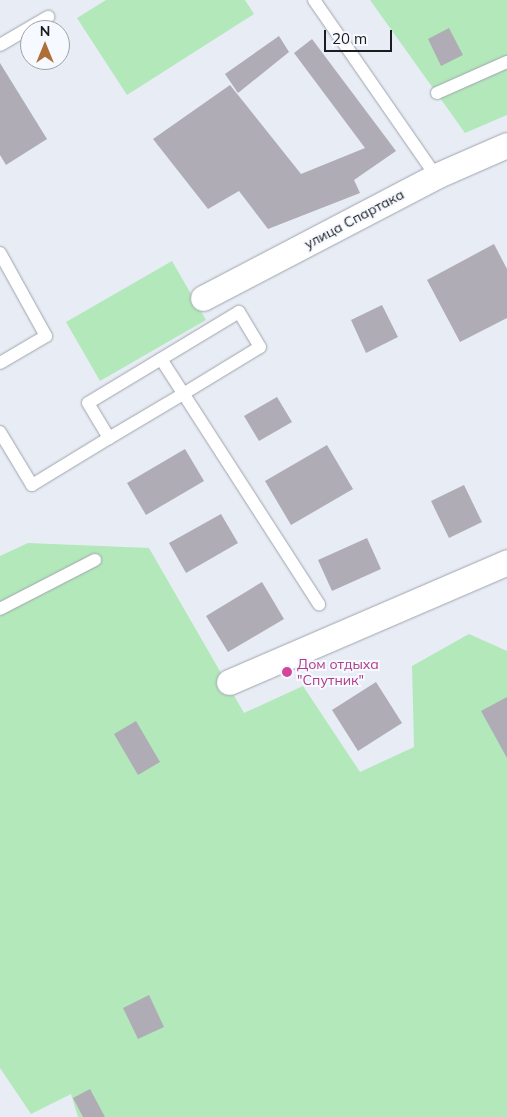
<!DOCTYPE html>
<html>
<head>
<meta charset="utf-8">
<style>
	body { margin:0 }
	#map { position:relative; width:507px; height:1117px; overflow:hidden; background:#e7ecf5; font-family:Mulish,sans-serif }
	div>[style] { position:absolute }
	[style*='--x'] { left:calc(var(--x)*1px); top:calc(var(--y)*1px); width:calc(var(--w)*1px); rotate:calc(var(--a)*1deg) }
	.green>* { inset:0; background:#b3e8bb }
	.building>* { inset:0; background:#afacb6 }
	.roads { filter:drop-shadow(0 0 1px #a0a4ad) drop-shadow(0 0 1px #a0a4ad) }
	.service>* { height:12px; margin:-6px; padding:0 6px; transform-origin:6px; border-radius:6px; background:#fff }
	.minor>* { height:25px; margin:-12.5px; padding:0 12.5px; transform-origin:12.5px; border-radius:12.5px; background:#fff }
	.dots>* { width:14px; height:14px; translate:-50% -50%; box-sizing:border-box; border:2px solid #f6f9ff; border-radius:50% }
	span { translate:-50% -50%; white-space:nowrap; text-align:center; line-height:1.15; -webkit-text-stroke:4px #f6f9ff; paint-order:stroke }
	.street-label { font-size:14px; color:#1a1c1f }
	.hotel-label { font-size:14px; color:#b23c85 }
	.left { translate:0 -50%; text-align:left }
	.north { position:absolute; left:20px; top:20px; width:50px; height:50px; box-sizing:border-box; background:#f6f9ff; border:1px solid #9ea1a5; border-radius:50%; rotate:0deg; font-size:14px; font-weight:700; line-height:20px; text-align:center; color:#1a1c1f }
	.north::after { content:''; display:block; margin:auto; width:18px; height:22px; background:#ae6f36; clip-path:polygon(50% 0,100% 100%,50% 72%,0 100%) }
	.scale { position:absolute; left:324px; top:30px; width:68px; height:22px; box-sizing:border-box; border:2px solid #1a1c1f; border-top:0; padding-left:6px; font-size:15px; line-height:18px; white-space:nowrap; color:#1a1c1f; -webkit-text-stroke:4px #f6f9ff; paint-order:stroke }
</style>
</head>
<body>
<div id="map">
	<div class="green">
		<i style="clip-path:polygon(106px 0,245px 0,254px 14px,127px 95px,77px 18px)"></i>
		<i style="clip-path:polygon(370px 0,507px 0,507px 115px,465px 133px)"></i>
		<i style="clip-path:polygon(172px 261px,206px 320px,100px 381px,66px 322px)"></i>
		<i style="clip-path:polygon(28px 543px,149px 548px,244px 713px,303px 686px,360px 772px,414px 747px,412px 666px,469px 634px,507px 651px,507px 1117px,78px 1117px,71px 1094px,31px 1114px,0 1068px,0 556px)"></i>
	</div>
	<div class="building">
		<i style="clip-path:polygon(449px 28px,463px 55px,441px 66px,428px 39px)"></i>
		<i style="clip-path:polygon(279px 36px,289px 52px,238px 93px,225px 74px)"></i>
		<i style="clip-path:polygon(312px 39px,396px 151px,354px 180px,360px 193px,268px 229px,239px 191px,208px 209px,153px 139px,230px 85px,301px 174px,365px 148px,294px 53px)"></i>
		<i style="clip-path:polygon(0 63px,47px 139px,6px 165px,0 155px)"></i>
		<i style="clip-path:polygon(494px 244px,507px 269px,507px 318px,460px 342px,427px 280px)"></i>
		<i style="clip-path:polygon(382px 305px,398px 337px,366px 353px,351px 320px)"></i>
		<i style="clip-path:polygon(277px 397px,292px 422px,259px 441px,244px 416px)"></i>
		<i style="clip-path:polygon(327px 445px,353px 489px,291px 525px,265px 481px)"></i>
		<i style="clip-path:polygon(185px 449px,204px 481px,146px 515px,127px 483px)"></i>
		<i style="clip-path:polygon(464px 485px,482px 522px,449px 538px,431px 501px)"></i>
		<i style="clip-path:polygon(221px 514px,238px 543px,186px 573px,169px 543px)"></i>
		<i style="clip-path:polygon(367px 538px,381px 569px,332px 591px,318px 560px)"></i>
		<i style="clip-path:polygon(262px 582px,284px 619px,228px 652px,206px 616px)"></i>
		<i style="clip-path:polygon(376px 682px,402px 723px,358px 751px,332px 710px)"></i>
		<i style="clip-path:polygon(507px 697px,507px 758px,481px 711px)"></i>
		<i style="clip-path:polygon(136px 721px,160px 762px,138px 775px,114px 734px)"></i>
		<i style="clip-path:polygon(149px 995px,164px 1027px,138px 1039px,123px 1008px)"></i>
		<i style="clip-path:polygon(90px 1089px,105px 1117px,83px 1117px,73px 1098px)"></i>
	</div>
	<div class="roads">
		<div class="service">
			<i style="--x:314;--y:0;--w:214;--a:55.3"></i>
			<i style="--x:0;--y:45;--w:56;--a:-30.3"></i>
			<i style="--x:437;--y:93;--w:77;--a:-23.9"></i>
			<i style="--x:0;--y:253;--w:95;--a:61"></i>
			<i style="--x:46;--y:336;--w:53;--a:149.6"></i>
			<i style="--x:161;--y:359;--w:292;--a:57.2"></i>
			<i style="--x:0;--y:432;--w:62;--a:58.9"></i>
			<i style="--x:32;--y:485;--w:90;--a:-31.4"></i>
			<i style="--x:109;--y:438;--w:86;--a:-30.7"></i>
			<i style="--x:183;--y:394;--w:90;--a:-31.4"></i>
			<i style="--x:260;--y:347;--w:41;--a:-121"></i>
			<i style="--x:239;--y:312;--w:176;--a:148.9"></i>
			<i style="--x:88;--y:403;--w:41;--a:59"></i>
			<i style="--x:0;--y:609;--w:107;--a:-27.3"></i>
		</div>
		<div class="minor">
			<i style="--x:203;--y:298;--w:263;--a:-27.6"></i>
			<i style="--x:436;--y:176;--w:77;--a:-23.6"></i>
			<i style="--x:229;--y:682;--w:303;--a:-23.3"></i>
		</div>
	</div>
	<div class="dots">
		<i style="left:287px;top:672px;background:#d1479c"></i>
	</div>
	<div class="street-label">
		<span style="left:354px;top:219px;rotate:-28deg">улица Спартака</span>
	</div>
	<div class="hotel-label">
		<span class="left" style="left:297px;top:672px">Дом отдыха<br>"Спутник"</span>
	</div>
	<div class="north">N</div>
	<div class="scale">20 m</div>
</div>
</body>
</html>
